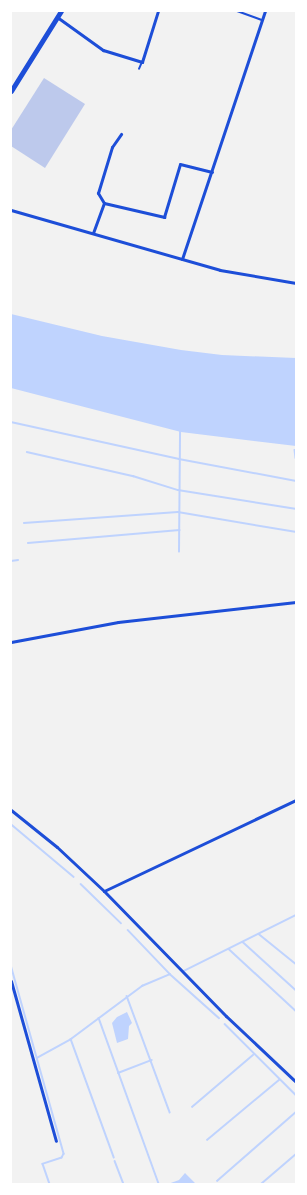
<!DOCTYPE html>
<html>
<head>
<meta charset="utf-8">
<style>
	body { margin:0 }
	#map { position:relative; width:307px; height:1195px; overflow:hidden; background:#f2f2f2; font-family:Karla,sans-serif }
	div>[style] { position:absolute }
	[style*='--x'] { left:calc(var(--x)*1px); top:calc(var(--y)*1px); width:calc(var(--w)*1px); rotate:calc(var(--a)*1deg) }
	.water>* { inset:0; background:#bfd3fe }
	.stream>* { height:1.5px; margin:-0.75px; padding:0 0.75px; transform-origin:0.75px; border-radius:0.75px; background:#bfd3fe }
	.building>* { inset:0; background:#bdc9ec }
	.service>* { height:1.5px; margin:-0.75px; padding:0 0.75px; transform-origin:0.75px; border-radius:0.75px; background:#1d4ed8 }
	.pedestrian>* { height:2px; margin:-1px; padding:0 1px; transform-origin:1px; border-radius:1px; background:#1d4ed8 }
	.minor>* { height:3px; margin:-1.5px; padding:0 1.5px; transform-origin:1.5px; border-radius:1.5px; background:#1d4ed8 }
	.trunk>* { height:5px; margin:-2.5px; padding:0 2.5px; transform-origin:2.5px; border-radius:2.5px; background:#1d4ed8 }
	span { translate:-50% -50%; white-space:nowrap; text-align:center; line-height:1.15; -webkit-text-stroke:3.5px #fff; paint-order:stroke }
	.frame { position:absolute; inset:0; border:12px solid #fff; pointer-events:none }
</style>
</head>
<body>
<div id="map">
	<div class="water">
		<i style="clip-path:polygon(11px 314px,102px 336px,181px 350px,222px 355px,296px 358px,296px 446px,181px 432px,11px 388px)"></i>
		<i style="clip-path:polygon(127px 1012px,132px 1023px,129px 1026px,128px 1039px,117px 1043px,112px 1023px,117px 1017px)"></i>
		<i style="clip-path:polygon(185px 1173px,196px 1184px,168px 1184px,179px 1180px)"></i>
	</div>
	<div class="stream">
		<i style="--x:11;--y:422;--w:172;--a:12.4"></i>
		<i style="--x:179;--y:459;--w:119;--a:10.6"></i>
		<i style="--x:295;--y:450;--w:8;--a:83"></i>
		<i style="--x:27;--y:452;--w:109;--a:12.8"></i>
		<i style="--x:133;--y:476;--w:47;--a:17.3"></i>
		<i style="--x:178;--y:490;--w:120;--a:9.1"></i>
		<i style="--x:24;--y:523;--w:154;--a:-4.1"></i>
		<i style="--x:178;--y:512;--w:120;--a:9.6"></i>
		<i style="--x:28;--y:543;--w:152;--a:-4.9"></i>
		<i style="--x:179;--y:552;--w:120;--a:-89.5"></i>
		<i style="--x:11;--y:561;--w:7;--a:-8"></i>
		<i style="--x:11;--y:824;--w:82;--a:40.1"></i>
		<i style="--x:81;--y:884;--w:56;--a:44.3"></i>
		<i style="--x:128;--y:930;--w:61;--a:46.3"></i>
		<i style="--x:259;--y:934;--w:48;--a:39"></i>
		<i style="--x:243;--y:942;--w:72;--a:42.2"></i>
		<i style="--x:229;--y:949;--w:91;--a:42.8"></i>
		<i style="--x:11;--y:965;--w:196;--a:74.3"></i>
		<i style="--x:64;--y:1154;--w:4;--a:117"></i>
		<i style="--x:62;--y:1158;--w:20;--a:162"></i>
		<i style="--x:43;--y:1164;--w:21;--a:71"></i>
		<i style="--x:184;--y:971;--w:125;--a:-26.6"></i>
		<i style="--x:127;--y:996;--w:124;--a:69.7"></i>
		<i style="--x:99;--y:1018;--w:177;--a:70.1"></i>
		<i style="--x:225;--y:1024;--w:100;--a:45"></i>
		<i style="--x:71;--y:1039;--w:126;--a:70"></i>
		<i style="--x:37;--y:1058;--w:39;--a:-29"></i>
		<i style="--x:71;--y:1039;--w:89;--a:-36.7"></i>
		<i style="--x:142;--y:986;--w:30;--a:-23"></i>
		<i style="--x:170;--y:974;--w:66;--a:41.9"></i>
		<i style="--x:118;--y:1073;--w:36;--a:-21"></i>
		<i style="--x:192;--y:1107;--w:80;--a:-40.4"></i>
		<i style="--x:207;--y:1140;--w:94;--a:-39.8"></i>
		<i style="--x:115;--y:1161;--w:25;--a:69"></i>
		<i style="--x:217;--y:1181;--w:105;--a:-41.1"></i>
		<i style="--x:261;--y:1184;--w:46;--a:-40.6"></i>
	</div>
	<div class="building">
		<i style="clip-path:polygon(44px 78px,85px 104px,45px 168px,11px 146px,11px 130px)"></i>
	</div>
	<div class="service">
		<i style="--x:139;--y:69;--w:8;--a:-67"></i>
	</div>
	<div class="pedestrian">
		<i style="--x:237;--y:11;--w:27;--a:20"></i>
	</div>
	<div class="minor">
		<i style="--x:57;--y:17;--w:57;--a:35.7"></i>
		<i style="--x:103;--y:50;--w:41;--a:17.1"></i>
		<i style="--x:142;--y:62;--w:53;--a:-72.6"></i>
		<i style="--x:104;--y:203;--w:12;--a:-121"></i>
		<i style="--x:98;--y:193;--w:48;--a:-73.1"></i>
		<i style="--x:112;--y:147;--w:16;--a:-55"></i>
		<i style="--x:11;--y:210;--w:217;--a:16"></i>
		<i style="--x:220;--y:270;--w:77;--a:9.7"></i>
		<i style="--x:93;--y:233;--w:32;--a:-70"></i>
		<i style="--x:104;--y:203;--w:62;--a:13.1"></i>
		<i style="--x:164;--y:217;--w:55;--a:-73.2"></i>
		<i style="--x:180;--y:164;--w:33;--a:14"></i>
		<i style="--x:182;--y:259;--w:262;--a:-71.5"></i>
		<i style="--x:11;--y:642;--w:109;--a:-10.6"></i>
		<i style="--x:118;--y:622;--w:179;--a:-6.4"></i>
		<i style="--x:11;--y:810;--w:59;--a:38.8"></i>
		<i style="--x:57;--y:847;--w:64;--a:43.1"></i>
		<i style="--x:104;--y:891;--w:175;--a:45.7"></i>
		<i style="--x:226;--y:1016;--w:96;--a:43.3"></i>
		<i style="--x:104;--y:891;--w:212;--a:-25.4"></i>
		<i style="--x:11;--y:981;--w:166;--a:74.3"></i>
	</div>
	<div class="trunk">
		<i style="--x:11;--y:91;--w:94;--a:-58"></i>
	</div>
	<div class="frame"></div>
</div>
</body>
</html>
